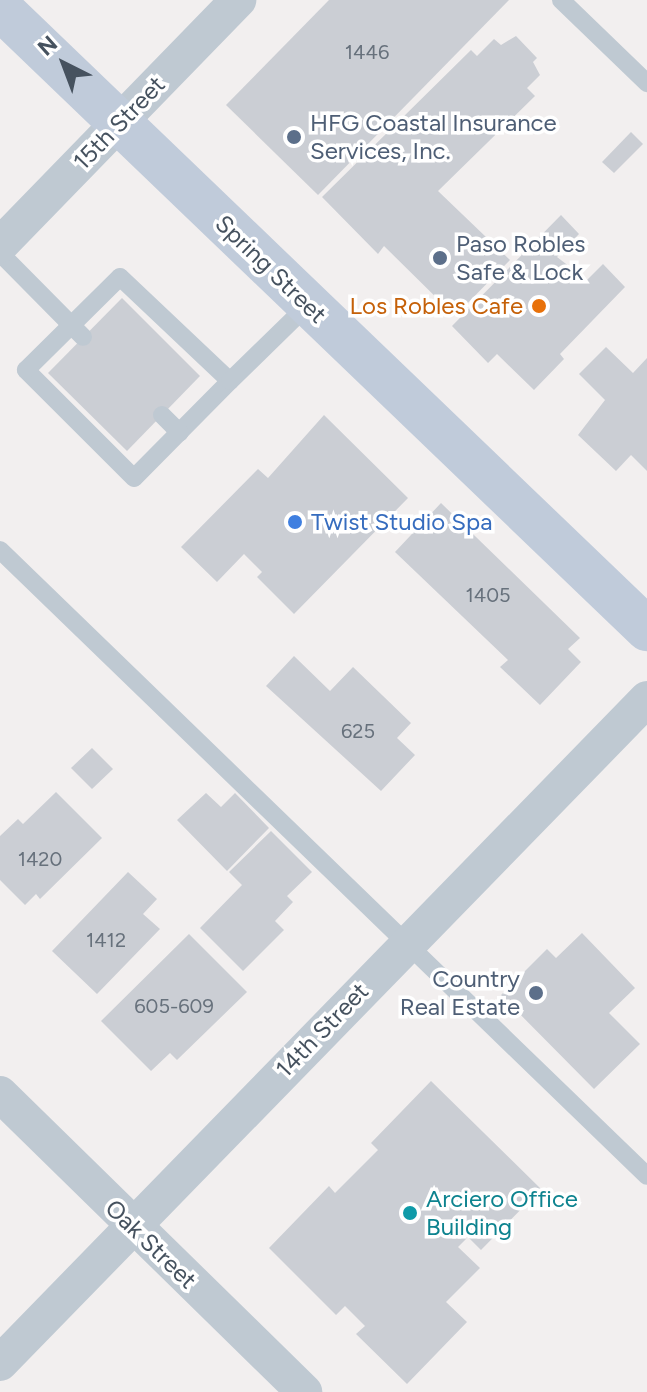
<!DOCTYPE html>
<html>
<head>
<meta charset="utf-8">
<style>
	body { margin:0 }
	#map { position:relative; width:647px; height:1392px; overflow:hidden; background:#f2efef; font-family:Figtree,sans-serif }
	div>[style] { position:absolute }
	[style*='--x'] { left:calc(var(--x)*1px); top:calc(var(--y)*1px); width:calc(var(--w)*1px); rotate:calc(var(--a)*1deg) }
	.building>* { inset:0; background:#cbced4 }
	.lane>* { height:18px; margin:-9px; padding:0 9px; transform-origin:9px; border-radius:9px; background:#bfc9d2 }
	.street>* { height:36px; margin:-18px; padding:0 18px; transform-origin:18px; border-radius:18px; background:#bfc9d2 }
	.secondary>* { height:44px; margin:-22px; padding:0 22px; transform-origin:22px; border-radius:22px; background:#c0cbda }
	.dots>* { width:22px; height:22px; translate:-50% -50%; box-sizing:border-box; border:4px solid #fff; border-radius:50% }
	span { translate:-50% -50%; white-space:nowrap; text-align:center; line-height:1.15; -webkit-text-stroke:7px #fff; paint-order:stroke }
	.number-label { font-size:20px; color:#67717c }
	.number-label span { -webkit-text-stroke-width:0 }
	.street-label { font-size:24px; color:#46525f }
	.service-label { font-size:24px; color:#4e5e75 }
	.left { translate:0 -50%; text-align:left }
	.right { translate:-100% -50%; text-align:right }
	.food-label { font-size:24px; color:#c56008 }
	.shop-label { font-size:24px; color:#366cbe }
	.culture-label { font-size:24px; color:#0d838f }
	.north { position:absolute; left:24px; top:24px; width:80px; height:80px; -webkit-text-stroke:6px #fff; paint-order:stroke; rotate:318deg; font-size:22px; font-weight:700; line-height:32px; text-align:center; color:#46525f }
	.north::after { content:''; display:block; margin:auto; width:28px; height:36px; background:#46525f; clip-path:polygon(50% 0,100% 100%,50% 72%,0 100%) }
</style>
</head>
<body>
<div id="map">
	<div class="building">
		<i style="clip-path:polygon(329px 0,509px 0,318px 195px,226px 105px)"></i>
		<i style="clip-path:polygon(516px 36px,537px 58px,533px 62px,540px 75px,527px 88px,535px 96px,438px 191px,510px 260px,455px 316px,384px 246px,378px 254px,322px 197px,471px 50px,477px 56px,494px 39px,501px 45px)"></i>
		<i style="clip-path:polygon(631px 132px,643px 144px,614px 173px,602px 162px)"></i>
		<i style="clip-path:polygon(561px 215px,579px 234px,557px 257px,587px 280px,603px 264px,625px 287px,560px 354px,564px 359px,534px 390px,497px 354px,488px 363px,452px 326px)"></i>
		<i style="clip-path:polygon(122px 298px,200px 376px,127px 451px,48px 373px)"></i>
		<i style="clip-path:polygon(606px 347px,633px 373px,647px 358px,647px 471px,631px 455px,616px 471px,578px 435px,605px 400px,579px 374px)"></i>
		<i style="clip-path:polygon(324px 415px,408px 498px,294px 614px,257px 577px,262px 572px,244px 554px,217px 582px,181px 547px,258px 469px,268px 478px)"></i>
		<i style="clip-path:polygon(441px 503px,580px 638px,568px 649px,581px 662px,540px 705px,500px 667px,508px 660px,395px 552px)"></i>
		<i style="clip-path:polygon(294px 656px,330px 691px,353px 667px,411px 723px,397px 738px,415px 755px,381px 791px,266px 686px)"></i>
		<i style="clip-path:polygon(92px 748px,113px 769px,92px 789px,71px 768px)"></i>
		<i style="clip-path:polygon(56px 792px,102px 838px,40px 899px,36px 894px,25px 905px,0 880px,0 836px,18px 819px,23px 824px)"></i>
		<i style="clip-path:polygon(206px 793px,221px 807px,235px 793px,269px 828px,227px 871px,177px 820px)"></i>
		<i style="clip-path:polygon(271px 831px,312px 872px,287px 896px,293px 902px,275px 921px,284px 930px,243px 971px,200px 928px,242px 885px,229px 872px)"></i>
		<i style="clip-path:polygon(128px 872px,157px 899px,143px 914px,160px 929px,97px 994px,52px 951px)"></i>
		<i style="clip-path:polygon(582px 933px,635px 988px,609px 1013px,640px 1044px,594px 1089px,501px 995px,547px 949px,556px 958px)"></i>
		<i style="clip-path:polygon(189px 934px,247px 992px,177px 1060px,170px 1053px,151px 1071px,101px 1021px)"></i>
		<i style="clip-path:polygon(431px 1081px,541px 1189px,481px 1250px,468px 1237px,458px 1247px,480px 1268px,446px 1302px,467px 1322px,407px 1384px,356px 1334px,365px 1326px,345px 1306px,336px 1315px,269px 1248px,329px 1186px,335px 1193px,378px 1150px,371px 1143px)"></i>
	</div>
	<div class="lane">
		<i style="--x:561;--y:0;--w:120;--a:44"></i>
		<i style="--x:0;--y:253;--w:118;--a:45.3"></i>
		<i style="--x:120;--y:277;--w:151;--a:43.4"></i>
		<i style="--x:230;--y:381;--w:136;--a:134.7"></i>
		<i style="--x:134;--y:478;--w:153;--a:-135"></i>
		<i style="--x:26;--y:370;--w:132;--a:-44.7"></i>
		<i style="--x:230;--y:381;--w:109;--a:-44.3"></i>
		<i style="--x:162;--y:415;--w:25;--a:45"></i>
		<i style="--x:0;--y:550;--w:900;--a:44.05"></i>
	</div>
	<div class="street">
		<i style="--x:0;--y:245;--w:342;--a:-45.8"></i>
		<i style="--x:0;--y:1094;--w:426;--a:44.4"></i>
		<i style="--x:0;--y:1363;--w:927;--a:-45.74"></i>
	</div>
	<div class="secondary">
		<i style="--x:0;--y:8;--w:897;--a:43.83"></i>
	</div>
	<div class="dots">
		<i style="left:294px;top:137px;background:#5c6f8a"></i>
		<i style="left:440px;top:258px;background:#5c6f8a"></i>
		<i style="left:539px;top:306px;background:#e8710a"></i>
		<i style="left:295px;top:522px;background:#3f7fe0"></i>
		<i style="left:536px;top:993px;background:#5c6f8a"></i>
		<i style="left:410px;top:1213px;background:#0f9aa8"></i>
	</div>
	<div class="number-label">
		<span style="left:367px;top:52px">1446</span>
		<span style="left:488px;top:595px">1405</span>
		<span style="left:358px;top:731px">625</span>
		<span style="left:40px;top:859px">1420</span>
		<span style="left:106px;top:940px">1412</span>
		<span style="left:174px;top:1006px">605-609</span>
	</div>
	<div class="street-label">
		<span style="left:119px;top:123px;rotate:-46deg">15th Street</span>
		<span style="left:271px;top:269px;rotate:44deg">Spring Street</span>
		<span style="left:322px;top:1030px;rotate:-46deg">14th Street</span>
		<span style="left:151px;top:1244px;rotate:44deg">Oak Street</span>
	</div>
	<div class="service-label">
		<span class="left" style="left:310px;top:137px">HFG Coastal Insurance<br>Services, Inc.</span>
		<span class="left" style="left:456px;top:258px">Paso Robles<br>Safe &amp; Lock</span>
		<span class="right" style="left:520px;top:993px">Country<br>Real Estate</span>
	</div>
	<div class="food-label">
		<span class="right" style="left:523px;top:306px">Los Robles Cafe</span>
	</div>
	<div class="shop-label">
		<span class="left" style="left:311px;top:522px">Twist Studio Spa</span>
	</div>
	<div class="culture-label">
		<span class="left" style="left:426px;top:1213px">Arciero Office<br>Building</span>
	</div>
	<div class="north">N</div>
</div>
</body>
</html>
